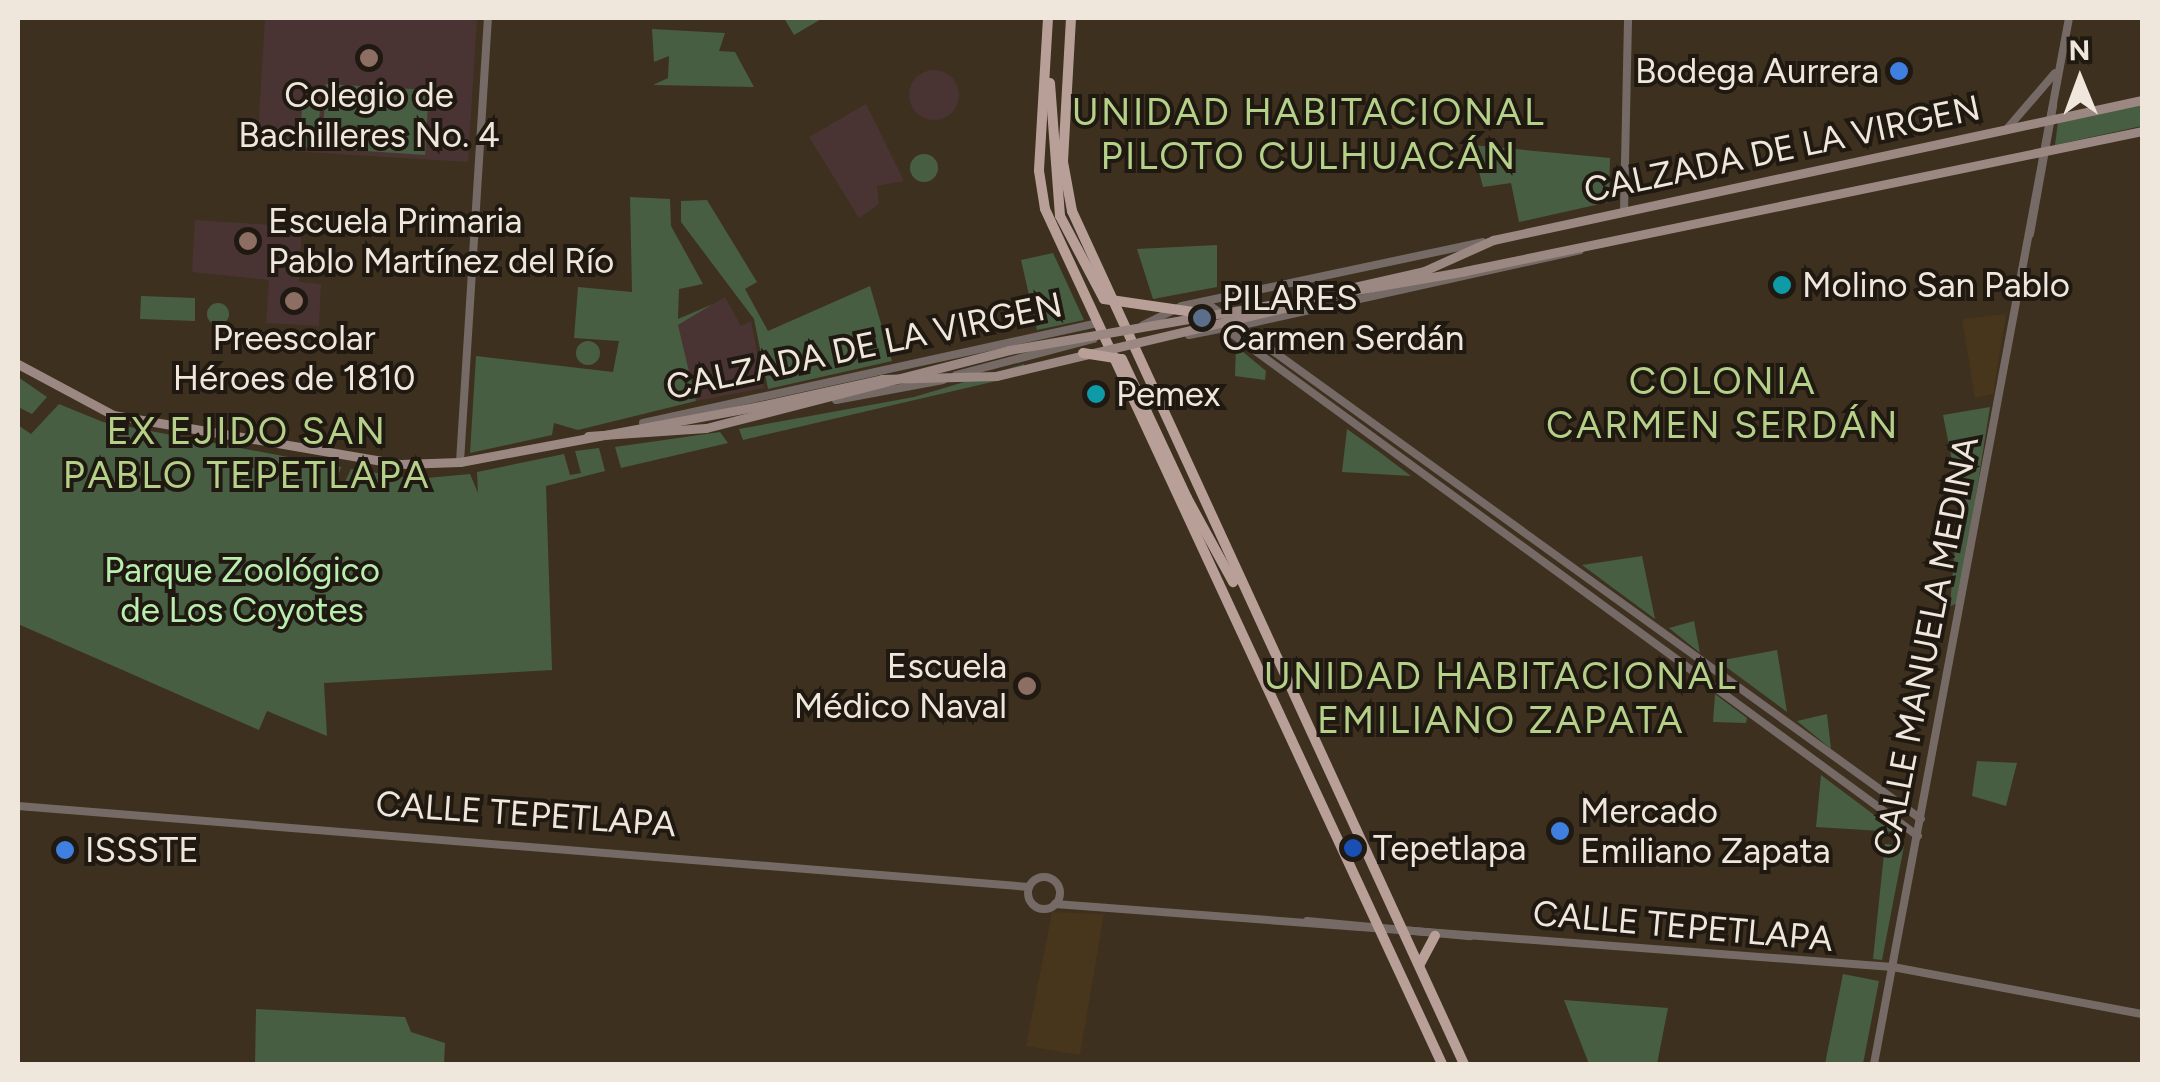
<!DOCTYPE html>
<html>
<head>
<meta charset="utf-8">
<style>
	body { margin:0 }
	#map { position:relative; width:2160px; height:1082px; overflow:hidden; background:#3d301e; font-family:Figtree,sans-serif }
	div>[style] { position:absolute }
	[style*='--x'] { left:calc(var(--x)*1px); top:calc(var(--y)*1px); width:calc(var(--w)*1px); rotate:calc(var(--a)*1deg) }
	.built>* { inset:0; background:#47351c }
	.education>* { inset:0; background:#493433 }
	.round { border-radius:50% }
	.green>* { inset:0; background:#475e42 }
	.tertiary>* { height:8px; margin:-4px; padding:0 4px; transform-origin:4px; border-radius:4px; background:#766a66 }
	.tertiary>.ring { margin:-4px; padding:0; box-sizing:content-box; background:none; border:8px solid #766a66; border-radius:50% }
	.secondary>* { height:9px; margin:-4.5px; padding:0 4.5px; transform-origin:4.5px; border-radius:4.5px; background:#9b8883 }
	.primary>* { height:10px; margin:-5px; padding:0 5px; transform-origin:5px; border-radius:5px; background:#b8a099 }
	.secondary-bridge>* { height:9px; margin:-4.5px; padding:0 4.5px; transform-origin:4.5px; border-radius:4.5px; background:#9b8883 }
	.primary-bridge>* { height:10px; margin:-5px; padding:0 5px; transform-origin:5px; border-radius:5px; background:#b8a099 }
	.dots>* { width:28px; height:28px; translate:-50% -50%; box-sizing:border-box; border:5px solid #1f1911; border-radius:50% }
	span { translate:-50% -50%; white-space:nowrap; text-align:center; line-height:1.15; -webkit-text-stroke:8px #1f1911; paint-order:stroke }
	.poi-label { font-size:35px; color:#efe7db }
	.right { translate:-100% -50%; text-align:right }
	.left { translate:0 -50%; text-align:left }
	.street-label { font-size:35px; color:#efe7db }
	.park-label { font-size:35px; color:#b9eeaf }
	.neighbourhood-label { font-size:38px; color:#b5d088; letter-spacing:2.5px }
	.frame { position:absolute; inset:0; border:20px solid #efe7db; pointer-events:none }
	.north { position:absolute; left:2030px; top:30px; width:100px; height:100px; -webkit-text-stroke:8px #1f1911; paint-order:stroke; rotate:359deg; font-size:28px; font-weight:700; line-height:40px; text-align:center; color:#efe7db }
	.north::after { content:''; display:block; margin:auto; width:35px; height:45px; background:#efe7db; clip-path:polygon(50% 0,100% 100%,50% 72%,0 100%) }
</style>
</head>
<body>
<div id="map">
	<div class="built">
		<i style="clip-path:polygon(2006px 314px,1993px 394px,1975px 398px,1962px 319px)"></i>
		<i style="clip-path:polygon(1052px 912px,1104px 914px,1080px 1055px,1026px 1046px)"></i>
	</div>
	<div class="education">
		<i style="clip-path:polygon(265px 18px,477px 18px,468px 162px,257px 149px)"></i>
		<i class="round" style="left:909px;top:70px;width:50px;height:50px"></i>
		<i style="clip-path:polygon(866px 104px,904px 181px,877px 186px,879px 204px,859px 218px,809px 137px)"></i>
		<i style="clip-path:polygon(195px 220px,302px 227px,299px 282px,321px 284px,319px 326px,266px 323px,269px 280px,192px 272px)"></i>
		<i style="clip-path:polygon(725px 297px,741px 326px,751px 321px,764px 388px,696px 401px,678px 325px)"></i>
	</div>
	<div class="green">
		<i style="clip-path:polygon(784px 18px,823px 18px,794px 35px)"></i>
		<i style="clip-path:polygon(652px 29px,725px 33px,719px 51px,735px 52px,754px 87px,653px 85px,668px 78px,669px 56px,654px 62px)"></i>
		<i style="clip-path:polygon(326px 84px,429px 90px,425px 155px,322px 148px)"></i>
		<i style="clip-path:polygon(302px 105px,320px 106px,318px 148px,300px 147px)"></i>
		<i style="clip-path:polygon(2142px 105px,2142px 126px,2055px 145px,2058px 122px)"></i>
		<i style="clip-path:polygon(1472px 145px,1610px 158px,1609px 202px,1519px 222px,1511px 183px,1483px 187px)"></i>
		<i class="round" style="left:910px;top:154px;width:28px;height:28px"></i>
		<i style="clip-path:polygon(630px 197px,670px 199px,671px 226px,703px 284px,679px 289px,678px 319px,713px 304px,678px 325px,696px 401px,578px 430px,554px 423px,552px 435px,470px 453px,476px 356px,613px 372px,619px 341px,574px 338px,578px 287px,632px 292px)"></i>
		<i style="clip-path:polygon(707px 200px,757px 282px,745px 289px,768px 331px,870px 286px,892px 361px,768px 389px,754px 319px,681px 222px,681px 201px)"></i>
		<i style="clip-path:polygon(1217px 245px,1217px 287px,1153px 299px,1137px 249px)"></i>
		<i style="clip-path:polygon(1053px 253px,1084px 320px,1037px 330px,1021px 260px)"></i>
		<i style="clip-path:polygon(141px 296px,195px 298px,195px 321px,140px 319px)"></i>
		<i class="round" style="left:207px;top:303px;width:22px;height:22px"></i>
		<i class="round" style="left:576px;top:341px;width:24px;height:24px"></i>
		<i style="clip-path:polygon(1236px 346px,1266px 371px,1265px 380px,1235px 376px)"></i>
		<i style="clip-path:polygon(1024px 364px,1027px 374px,743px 440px,739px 429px,914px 397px)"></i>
		<i style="clip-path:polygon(18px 377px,47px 397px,32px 414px,18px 407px)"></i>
		<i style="clip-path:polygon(59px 404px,103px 422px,341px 467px,336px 482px,344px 484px,351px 469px,416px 479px,470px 474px,478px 493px,477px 472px,564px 454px,570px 475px,581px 473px,575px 451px,599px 448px,605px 471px,546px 486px,552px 670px,324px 683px,327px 736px,267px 711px,259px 730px,18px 624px,18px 425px,31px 434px)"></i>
		<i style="clip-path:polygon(1990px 407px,1959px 603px,1950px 606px,1959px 496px,1943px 415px)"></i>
		<i style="clip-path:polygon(1347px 429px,1378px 451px,1411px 476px,1342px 472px)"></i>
		<i style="clip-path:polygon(720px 432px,728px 443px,621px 468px,615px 447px)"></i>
		<i style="clip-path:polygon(1642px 556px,1655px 619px,1582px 565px)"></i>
		<i style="clip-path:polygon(1694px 621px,1700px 653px,1669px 628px)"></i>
		<i style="clip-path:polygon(1777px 650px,1787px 712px,1718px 661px)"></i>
		<i style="clip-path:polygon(1715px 694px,1747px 718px,1746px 723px,1713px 722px)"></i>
		<i style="clip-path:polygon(1827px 714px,1831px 749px,1797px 721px)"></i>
		<i style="clip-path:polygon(1977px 761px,2017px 763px,2006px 806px,1972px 796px)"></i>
		<i style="clip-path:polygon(1821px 775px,1897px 832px,1898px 832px,1816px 827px)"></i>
		<i style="clip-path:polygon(1885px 844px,1904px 846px,1882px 960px,1873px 959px)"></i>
		<i style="clip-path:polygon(1843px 974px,1879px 981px,1863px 1064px,1825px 1064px)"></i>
		<i style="clip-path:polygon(1564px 1000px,1668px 1008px,1657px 1064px,1589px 1064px)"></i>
		<i style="clip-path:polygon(256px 1009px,405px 1017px,411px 1032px,445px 1043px,444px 1064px,255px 1064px)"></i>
	</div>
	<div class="tertiary">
		<i style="--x:2006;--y:130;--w:75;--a:-49.3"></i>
		<i style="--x:1624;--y:211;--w:193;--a:-88.8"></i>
		<i style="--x:2030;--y:234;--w:130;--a:-79.8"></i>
		<i style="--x:1205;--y:302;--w:883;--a:35.83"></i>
		<i style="--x:1143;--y:325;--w:43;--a:-26"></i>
		<i style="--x:1182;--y:306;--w:307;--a:-12"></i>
		<i style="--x:1238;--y:326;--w:350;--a:-12.5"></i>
		<i style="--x:1224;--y:328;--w:860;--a:36.2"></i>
		<i style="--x:1189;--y:335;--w:36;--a:-11"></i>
		<i style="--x:956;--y:375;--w:142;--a:-14.7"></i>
		<i style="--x:836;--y:400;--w:109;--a:-10.6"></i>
		<i style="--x:643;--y:423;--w:464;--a:-12.4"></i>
		<i style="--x:460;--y:462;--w:445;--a:-86.4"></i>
		<i style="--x:18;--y:806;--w:1014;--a:4.58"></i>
		<i class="ring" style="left:1028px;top:877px;width:24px;height:24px"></i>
		<i style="--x:1055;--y:904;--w:840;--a:4.3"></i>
		<i style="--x:1893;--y:967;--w:253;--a:10.7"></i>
		<i style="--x:1307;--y:921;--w:164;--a:5.3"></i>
		<i style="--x:1874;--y:1064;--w:1064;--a:-79.44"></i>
	</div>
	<div class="secondary">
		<i style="--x:1465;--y:271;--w:691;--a:-11.68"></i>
		<i style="--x:1341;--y:290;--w:85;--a:-12.9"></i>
		<i style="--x:1424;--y:271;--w:76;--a:-24.2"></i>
		<i style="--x:1493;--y:240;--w:664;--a:-12.17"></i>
		<i style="--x:18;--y:364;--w:108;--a:28.2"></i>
		<i style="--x:113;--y:415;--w:292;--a:9.7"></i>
		<i style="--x:401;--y:464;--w:59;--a:-1.9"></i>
		<i style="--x:460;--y:462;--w:300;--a:-10.6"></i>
		<i style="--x:588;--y:436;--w:118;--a:-3.9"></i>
		<i style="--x:706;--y:428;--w:313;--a:-14.4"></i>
	</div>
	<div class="primary">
		<i style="--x:1048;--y:18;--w:153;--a:93.4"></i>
		<i style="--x:1039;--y:171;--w:38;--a:81"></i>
		<i style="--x:1045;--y:209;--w:943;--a:65.09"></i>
		<i style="--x:1071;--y:18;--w:144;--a:93.2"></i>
		<i style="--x:1063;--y:162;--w:50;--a:79.6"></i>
		<i style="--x:1072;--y:211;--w:939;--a:65.32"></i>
		<i style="--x:1050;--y:83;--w:133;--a:85.7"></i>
		<i style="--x:1187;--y:498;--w:96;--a:61.3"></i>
		<i style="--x:1420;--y:964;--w:32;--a:-62"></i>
	</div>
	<div class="secondary-bridge">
		<i style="--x:1009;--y:350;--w:463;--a:-9.8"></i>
		<i style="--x:755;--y:407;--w:130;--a:-12.4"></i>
		<i style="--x:882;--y:379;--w:114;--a:-1.5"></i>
		<i style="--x:996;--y:376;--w:318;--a:-13.3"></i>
	</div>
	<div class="primary-bridge">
		<i style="--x:1060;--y:216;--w:94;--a:62.1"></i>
		<i style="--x:1104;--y:299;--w:90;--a:8.3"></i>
		<i style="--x:1083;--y:353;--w:39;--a:9"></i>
		<i style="--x:1122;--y:359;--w:153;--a:64.9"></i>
	</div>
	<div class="dots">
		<i style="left:369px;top:58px;background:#8d6e63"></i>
		<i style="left:1899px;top:71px;background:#3f7fe0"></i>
		<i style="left:248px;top:241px;background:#8d6e63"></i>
		<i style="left:1782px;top:285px;background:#0f9aa8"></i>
		<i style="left:294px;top:301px;background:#8d6e63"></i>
		<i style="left:1202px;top:318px;background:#5c6f8a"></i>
		<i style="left:1096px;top:394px;background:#0f9aa8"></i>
		<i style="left:1027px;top:686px;background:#8d6e63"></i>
		<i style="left:1560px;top:831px;background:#3f7fe0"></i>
		<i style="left:1353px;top:848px;background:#1a4fb4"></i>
		<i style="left:65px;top:850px;background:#3f7fe0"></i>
	</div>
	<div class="poi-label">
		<span class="right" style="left:1879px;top:71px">Bodega Aurrera</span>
		<span style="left:369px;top:115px">Colegio de<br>Bachilleres No. 4</span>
		<span class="left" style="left:268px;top:241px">Escuela Primaria<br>Pablo Martínez del Río</span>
		<span class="left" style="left:1802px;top:285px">Molino San Pablo</span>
		<span class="left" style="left:1222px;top:318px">PILARES<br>Carmen Serdán</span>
		<span style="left:294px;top:358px">Preescolar<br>Héroes de 1810</span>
		<span class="left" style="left:1116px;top:394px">Pemex</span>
		<span class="right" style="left:1007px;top:686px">Escuela<br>Médico Naval</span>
		<span class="left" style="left:1580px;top:831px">Mercado<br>Emiliano Zapata</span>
		<span class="left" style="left:1373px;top:848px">Tepetlapa</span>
		<span class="left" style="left:85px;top:850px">ISSSTE</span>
	</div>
	<div class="street-label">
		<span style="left:1782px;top:149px;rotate:-12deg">CALZADA DE LA VIRGEN</span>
		<span style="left:864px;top:346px;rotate:-12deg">CALZADA DE LA VIRGEN</span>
		<span style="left:1926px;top:646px;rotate:-79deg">CALLE MANUELA MEDINA</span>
		<span style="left:526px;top:814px;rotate:4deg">CALLE TEPETLAPA</span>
		<span style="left:1683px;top:926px;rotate:5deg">CALLE TEPETLAPA</span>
	</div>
	<div class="park-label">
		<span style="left:242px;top:590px">Parque Zoológico<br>de Los Coyotes</span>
	</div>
	<div class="neighbourhood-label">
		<span style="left:1309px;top:135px">UNIDAD HABITACIONAL<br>PILOTO CULHUACÁN</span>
		<span style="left:1723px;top:404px">COLONIA<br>CARMEN SERDÁN</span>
		<span style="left:247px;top:454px">EX EJIDO SAN<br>PABLO TEPETLAPA</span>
		<span style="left:1501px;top:699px">UNIDAD HABITACIONAL<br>EMILIANO ZAPATA</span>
	</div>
	<div class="frame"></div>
	<div class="north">N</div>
</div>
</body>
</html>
